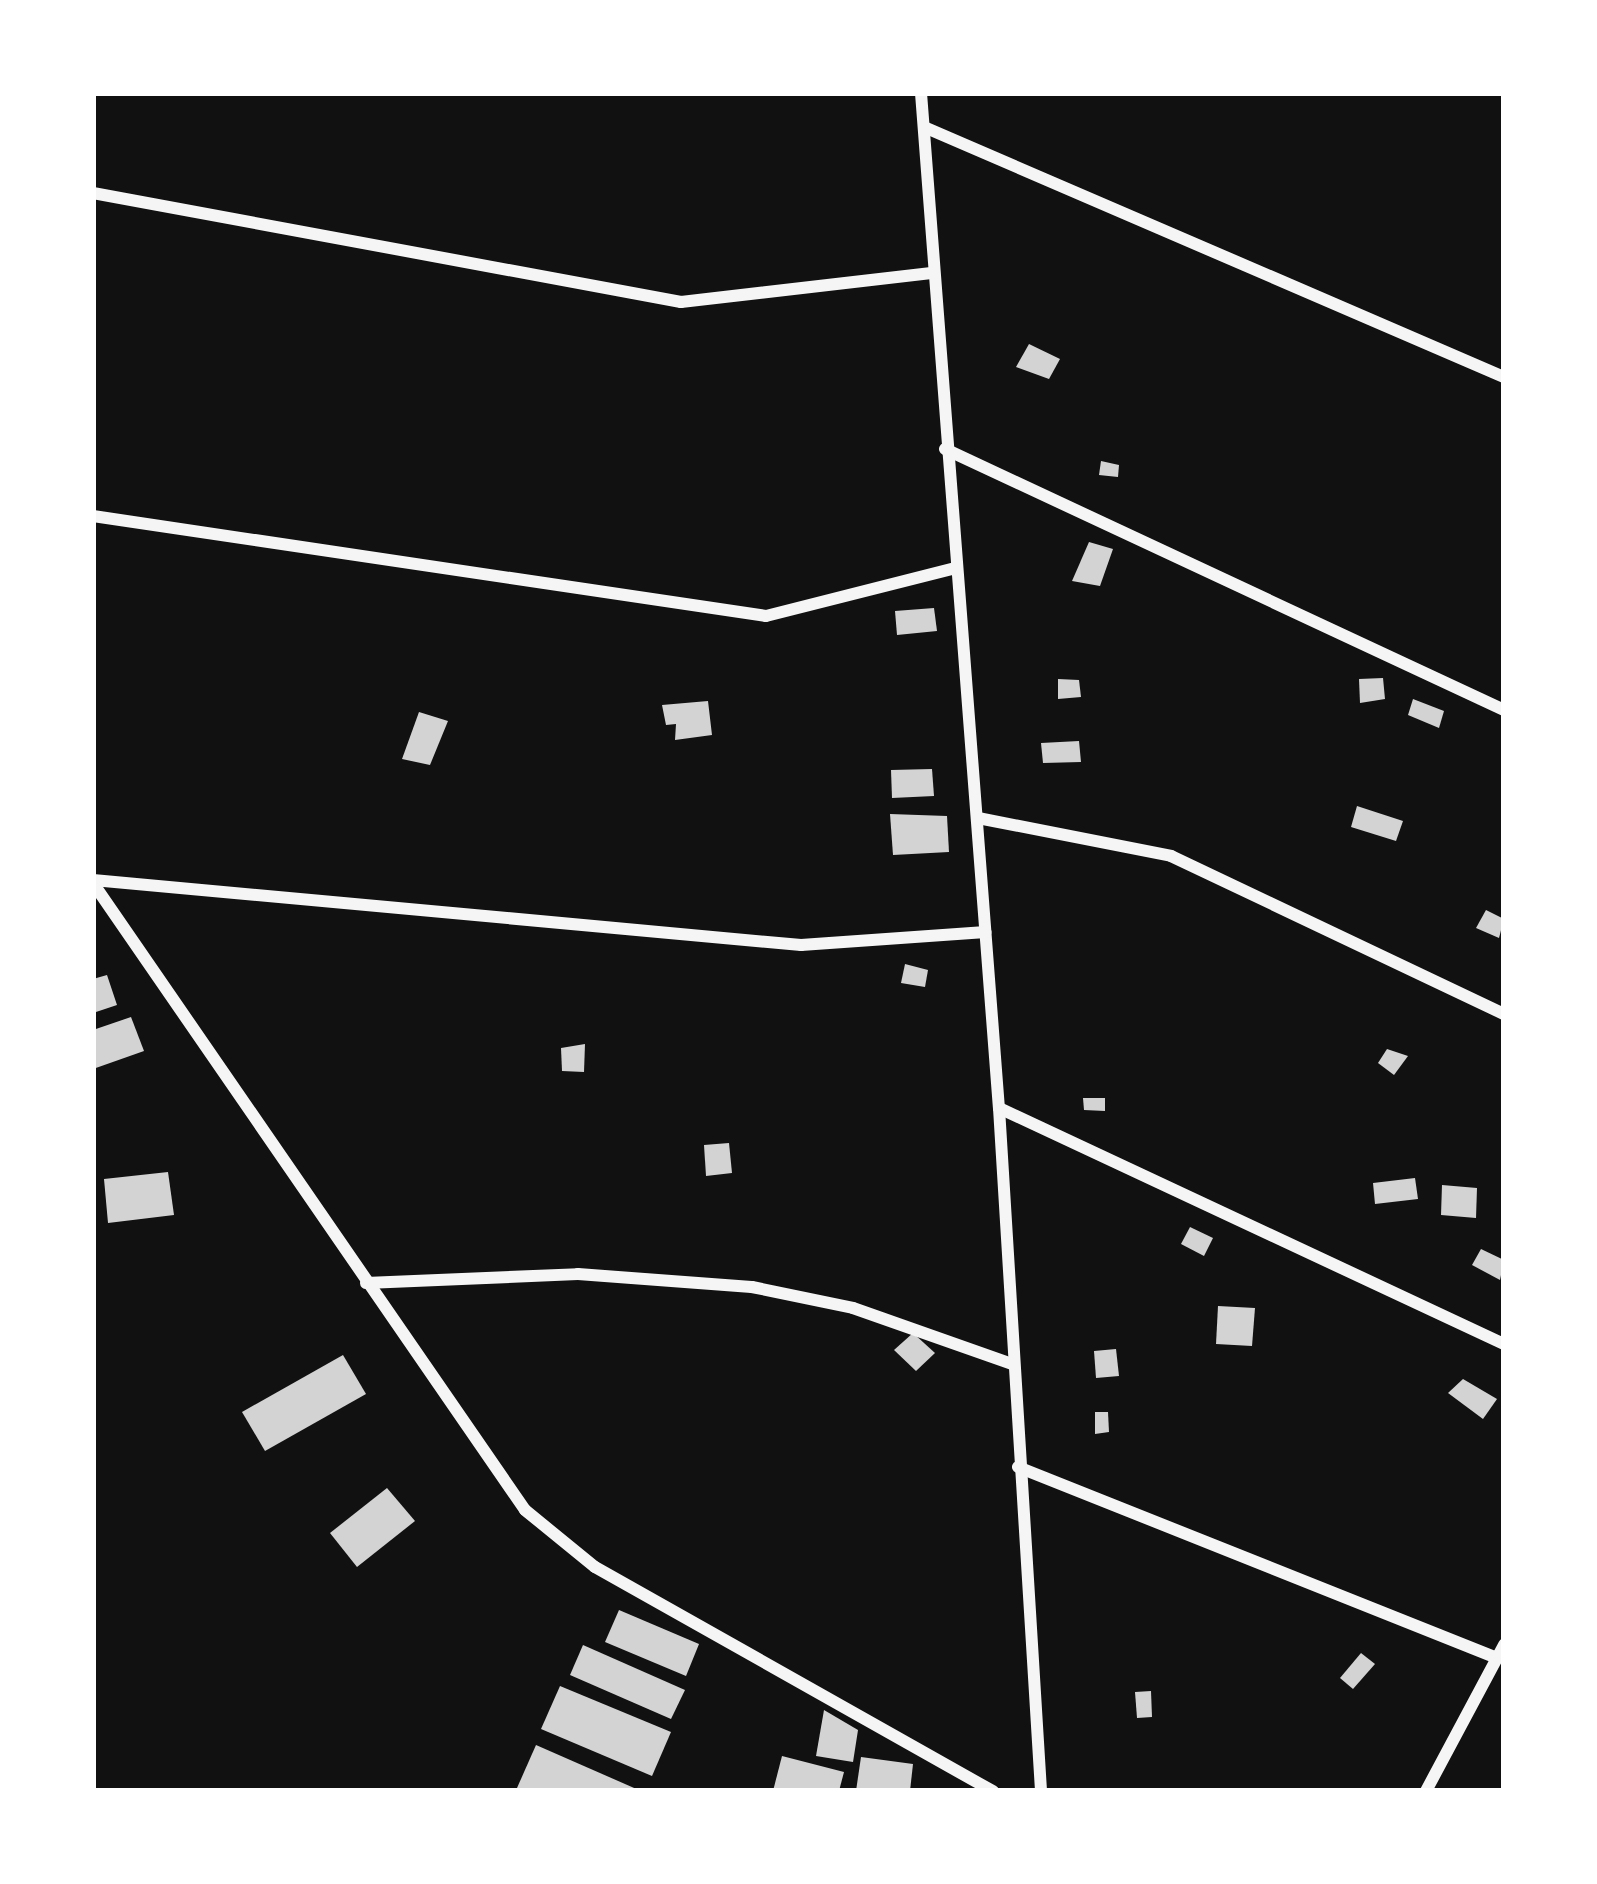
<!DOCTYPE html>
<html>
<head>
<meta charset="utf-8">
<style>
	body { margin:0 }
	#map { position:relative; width:1597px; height:1884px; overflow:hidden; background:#111; font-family:"Titillium Web",sans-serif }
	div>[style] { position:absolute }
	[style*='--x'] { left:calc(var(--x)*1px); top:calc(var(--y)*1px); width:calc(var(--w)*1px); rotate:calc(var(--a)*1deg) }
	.building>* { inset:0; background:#d3d3d3 }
	.minor>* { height:12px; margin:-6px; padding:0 6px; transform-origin:6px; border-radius:6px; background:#f5f5f5 }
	span { translate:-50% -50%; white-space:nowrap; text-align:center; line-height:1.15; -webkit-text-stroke:9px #fff; paint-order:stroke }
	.frame { position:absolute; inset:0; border:96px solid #fff; pointer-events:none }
</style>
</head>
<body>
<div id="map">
	<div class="building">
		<i style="clip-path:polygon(1029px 344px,1060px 359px,1049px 379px,1016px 367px)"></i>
		<i style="clip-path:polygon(1101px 461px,1119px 465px,1118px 477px,1099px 475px)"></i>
		<i style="clip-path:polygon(1089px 542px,1113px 549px,1100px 586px,1072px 581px)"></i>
		<i style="clip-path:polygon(934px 608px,937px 631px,897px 635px,895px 611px)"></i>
		<i style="clip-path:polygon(1383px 678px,1385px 699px,1360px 703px,1359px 679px)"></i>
		<i style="clip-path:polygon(1058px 679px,1079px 680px,1081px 697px,1058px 699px)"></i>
		<i style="clip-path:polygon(1413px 699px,1444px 711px,1439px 728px,1408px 715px)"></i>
		<i style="clip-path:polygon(708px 701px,712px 735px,675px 740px,676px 724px,666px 725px,662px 705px)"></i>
		<i style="clip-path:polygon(419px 712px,448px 721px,430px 765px,402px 759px)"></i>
		<i style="clip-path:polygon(1079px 741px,1081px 762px,1043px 763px,1041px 743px)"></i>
		<i style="clip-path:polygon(932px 769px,934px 796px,892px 798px,891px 770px)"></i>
		<i style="clip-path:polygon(1357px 806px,1403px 821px,1396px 841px,1351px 827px)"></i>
		<i style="clip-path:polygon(890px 814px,947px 816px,949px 852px,893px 855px)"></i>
		<i style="clip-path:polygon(1486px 910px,1504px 919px,1499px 938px,1476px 928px)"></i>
		<i style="clip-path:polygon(905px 964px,928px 970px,925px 987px,901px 983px)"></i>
		<i style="clip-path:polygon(107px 975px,117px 1005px,93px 1013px,93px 979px)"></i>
		<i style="clip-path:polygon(131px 1017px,144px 1051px,93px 1069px,93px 1030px)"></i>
		<i style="clip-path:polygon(585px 1044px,584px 1072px,562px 1071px,561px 1048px)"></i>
		<i style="clip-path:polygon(1387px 1049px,1408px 1056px,1394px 1075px,1378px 1063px)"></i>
		<i style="clip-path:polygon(1083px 1098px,1105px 1098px,1105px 1111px,1084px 1110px)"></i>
		<i style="clip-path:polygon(729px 1143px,732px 1173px,706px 1176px,704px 1145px)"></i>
		<i style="clip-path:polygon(168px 1172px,174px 1215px,108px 1223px,104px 1179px)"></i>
		<i style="clip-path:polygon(1415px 1178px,1418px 1199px,1375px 1204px,1373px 1183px)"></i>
		<i style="clip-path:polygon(1442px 1185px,1477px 1188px,1476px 1218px,1441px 1215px)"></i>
		<i style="clip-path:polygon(1190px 1227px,1213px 1238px,1204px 1256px,1181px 1244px)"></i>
		<i style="clip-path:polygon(1481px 1249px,1504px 1260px,1500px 1280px,1472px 1265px)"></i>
		<i style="clip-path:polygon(1218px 1306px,1255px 1308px,1252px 1346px,1216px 1344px)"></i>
		<i style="clip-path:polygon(913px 1333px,935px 1353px,916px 1371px,894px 1350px)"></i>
		<i style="clip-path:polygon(1116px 1349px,1119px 1376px,1096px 1378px,1094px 1351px)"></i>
		<i style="clip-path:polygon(343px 1355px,366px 1394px,265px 1451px,242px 1412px)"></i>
		<i style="clip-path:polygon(1463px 1379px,1497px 1399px,1483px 1419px,1448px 1393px)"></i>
		<i style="clip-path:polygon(1095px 1412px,1108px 1412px,1109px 1432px,1095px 1434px)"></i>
		<i style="clip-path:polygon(387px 1488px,415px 1521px,357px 1567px,330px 1533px)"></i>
		<i style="clip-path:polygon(619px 1610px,699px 1644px,686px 1676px,605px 1642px)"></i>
		<i style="clip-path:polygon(583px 1645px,685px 1690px,671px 1719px,570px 1675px)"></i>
		<i style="clip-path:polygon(1361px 1653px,1375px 1664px,1353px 1689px,1340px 1678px)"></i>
		<i style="clip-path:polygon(560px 1686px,671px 1732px,652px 1776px,541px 1729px)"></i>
		<i style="clip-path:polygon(1151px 1691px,1152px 1717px,1137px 1718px,1135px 1692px)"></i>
		<i style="clip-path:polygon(824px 1710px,858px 1730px,853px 1762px,816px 1756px)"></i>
		<i style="clip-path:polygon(536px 1745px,641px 1791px,517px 1788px)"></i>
		<i style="clip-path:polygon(782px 1756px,844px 1772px,839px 1791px,773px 1791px)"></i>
		<i style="clip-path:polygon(861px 1757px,913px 1764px,910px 1791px,856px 1791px)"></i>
	</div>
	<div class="minor">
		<i style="--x:921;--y:93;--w:1018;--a:85.61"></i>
		<i style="--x:999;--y:1108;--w:684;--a:86.48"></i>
		<i style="--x:924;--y:127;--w:632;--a:23.32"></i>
		<i style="--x:93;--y:193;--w:598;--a:10.5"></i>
		<i style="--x:681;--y:302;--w:252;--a:-6.6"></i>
		<i style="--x:945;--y:449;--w:617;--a:25.03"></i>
		<i style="--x:93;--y:516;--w:680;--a:8.45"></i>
		<i style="--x:766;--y:616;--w:192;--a:-14.2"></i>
		<i style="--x:978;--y:818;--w:197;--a:11.1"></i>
		<i style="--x:1171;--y:856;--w:369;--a:25.4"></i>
		<i style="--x:93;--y:880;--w:711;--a:5.25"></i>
		<i style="--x:801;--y:945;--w:185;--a:-4"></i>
		<i style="--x:93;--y:883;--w:761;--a:55.43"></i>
		<i style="--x:525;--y:1510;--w:90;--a:39.2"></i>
		<i style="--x:595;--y:1567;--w:457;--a:29.4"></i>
		<i style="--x:999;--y:1108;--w:557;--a:25.05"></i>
		<i style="--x:366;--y:1283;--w:212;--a:-2.4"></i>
		<i style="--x:578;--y:1274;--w:174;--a:4.3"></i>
		<i style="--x:752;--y:1287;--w:103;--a:11.7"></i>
		<i style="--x:853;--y:1308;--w:169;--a:19.4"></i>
		<i style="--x:1018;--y:1467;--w:516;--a:21.74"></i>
		<i style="--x:1426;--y:1791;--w:166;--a:-61.9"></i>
	</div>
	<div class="frame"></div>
</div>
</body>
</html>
